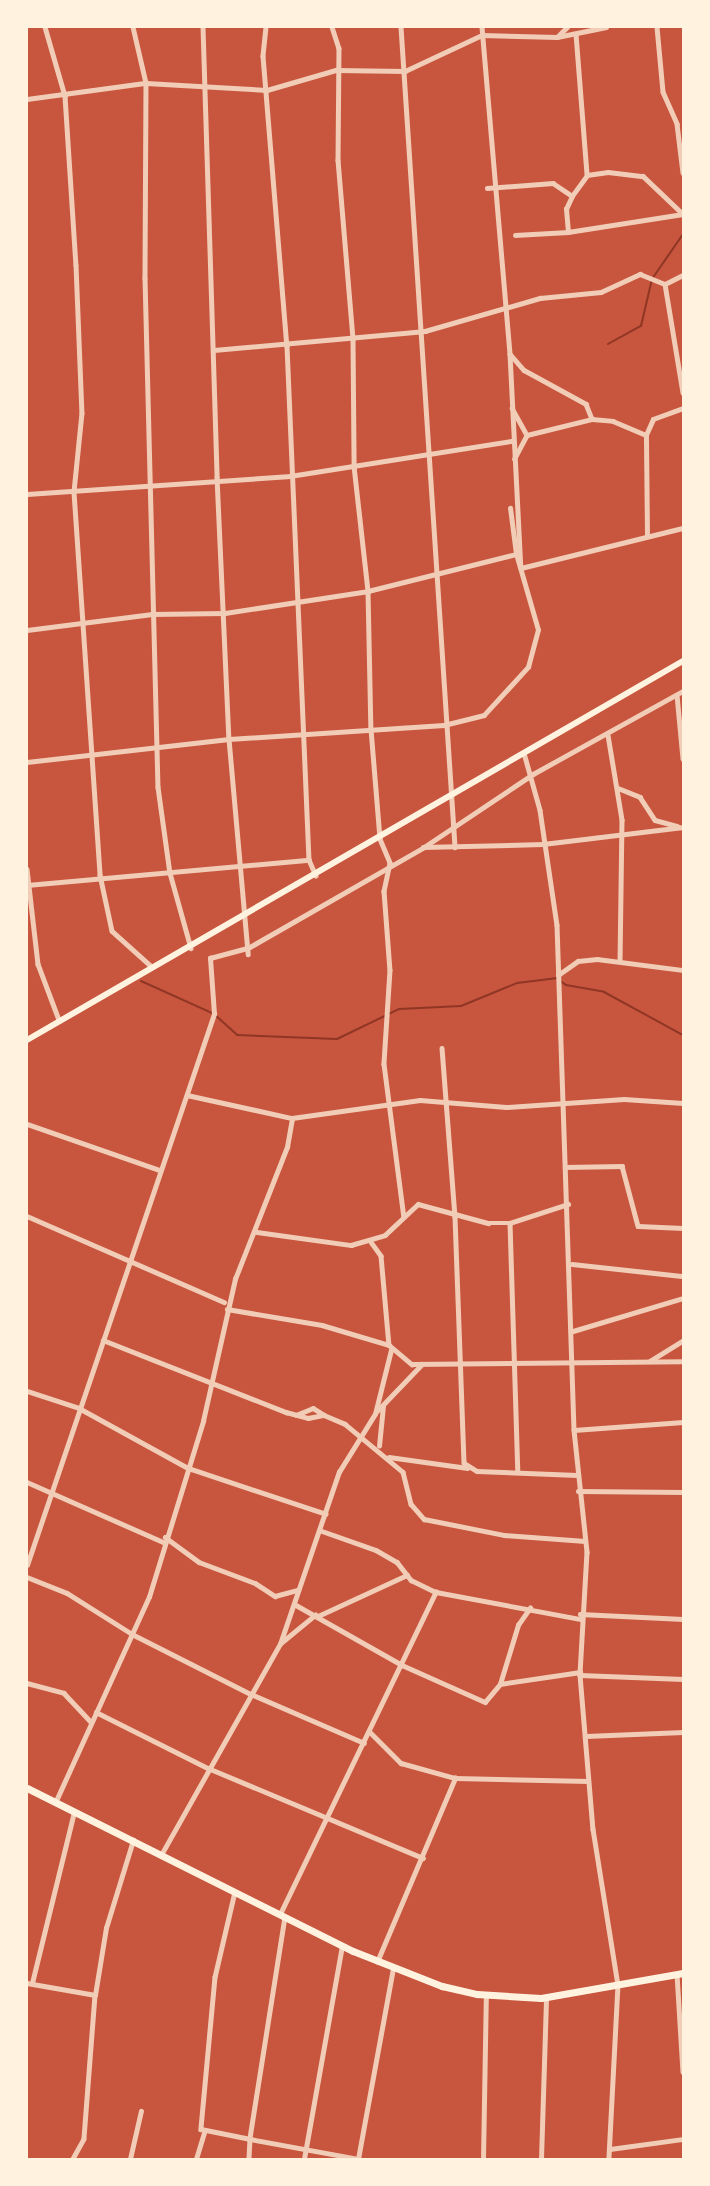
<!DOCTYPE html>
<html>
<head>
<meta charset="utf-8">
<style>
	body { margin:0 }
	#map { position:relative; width:710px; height:2186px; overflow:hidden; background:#c8553d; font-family:Quicksand,sans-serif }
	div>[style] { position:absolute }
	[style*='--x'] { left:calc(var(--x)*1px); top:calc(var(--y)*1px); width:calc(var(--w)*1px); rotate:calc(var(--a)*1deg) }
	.stream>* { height:2px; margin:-1px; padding:0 1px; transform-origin:1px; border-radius:1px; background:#8f3625 }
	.minor>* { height:4.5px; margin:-2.25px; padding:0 2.25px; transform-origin:2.25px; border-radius:2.25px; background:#f1ccb7 }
	.secondary>* { height:6px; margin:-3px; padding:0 3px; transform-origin:3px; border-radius:3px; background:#fff3e0 }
	.primary>* { height:7px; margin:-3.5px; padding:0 3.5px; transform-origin:3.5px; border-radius:3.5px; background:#fff3e0 }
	span { translate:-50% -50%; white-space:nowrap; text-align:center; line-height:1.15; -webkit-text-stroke:4.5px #fff3e0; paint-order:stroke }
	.frame { position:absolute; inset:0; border:28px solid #fff3e0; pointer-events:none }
</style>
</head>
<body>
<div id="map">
	<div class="stream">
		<i style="--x:608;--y:344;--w:38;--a:-29"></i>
		<i style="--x:641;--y:326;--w:48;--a:-76.8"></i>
		<i style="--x:652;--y:279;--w:55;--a:-55.4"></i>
		<i style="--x:141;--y:981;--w:80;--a:24.3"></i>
		<i style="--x:214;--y:1014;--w:31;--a:42"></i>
		<i style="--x:237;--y:1035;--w:100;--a:2.3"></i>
		<i style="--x:337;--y:1039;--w:69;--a:-25.8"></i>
		<i style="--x:399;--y:1009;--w:62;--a:-2.8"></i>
		<i style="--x:461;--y:1006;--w:61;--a:-22.3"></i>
		<i style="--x:517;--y:983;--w:39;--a:-7"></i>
		<i style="--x:556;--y:978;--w:12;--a:35"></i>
		<i style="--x:566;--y:985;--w:39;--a:10"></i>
		<i style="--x:604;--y:992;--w:90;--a:28.6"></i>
	</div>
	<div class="minor">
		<i style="--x:45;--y:27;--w:72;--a:73.8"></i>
		<i style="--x:65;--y:96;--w:169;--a:86.3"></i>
		<i style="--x:76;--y:265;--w:148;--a:87.7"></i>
		<i style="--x:82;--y:413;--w:79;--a:95.8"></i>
		<i style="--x:74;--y:492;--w:384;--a:86.1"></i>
		<i style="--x:100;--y:875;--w:57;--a:77.9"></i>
		<i style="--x:112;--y:931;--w:51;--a:41.8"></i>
		<i style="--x:133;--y:27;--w:57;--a:76.9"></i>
		<i style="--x:146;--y:83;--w:195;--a:90.3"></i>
		<i style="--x:145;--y:278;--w:509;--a:88.54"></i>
		<i style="--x:158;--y:787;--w:87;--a:82.1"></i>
		<i style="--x:170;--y:873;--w:78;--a:74.4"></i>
		<i style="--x:203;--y:27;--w:450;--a:88.2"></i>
		<i style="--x:217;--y:477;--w:262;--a:87.4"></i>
		<i style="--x:229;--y:739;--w:216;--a:84.9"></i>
		<i style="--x:266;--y:27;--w:29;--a:96"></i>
		<i style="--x:263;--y:56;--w:291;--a:85.3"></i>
		<i style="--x:287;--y:346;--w:514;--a:87.55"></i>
		<i style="--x:309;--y:860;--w:17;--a:66"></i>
		<i style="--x:332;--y:27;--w:22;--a:72"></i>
		<i style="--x:339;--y:48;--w:112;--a:90.5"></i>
		<i style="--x:338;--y:160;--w:180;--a:85.2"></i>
		<i style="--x:353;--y:339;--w:127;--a:89.5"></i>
		<i style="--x:354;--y:466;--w:126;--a:83.6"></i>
		<i style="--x:368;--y:591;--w:138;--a:88.8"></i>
		<i style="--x:371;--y:729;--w:110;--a:85.3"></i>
		<i style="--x:380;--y:839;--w:26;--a:67"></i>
		<i style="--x:390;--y:863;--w:29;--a:102"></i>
		<i style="--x:384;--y:891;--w:79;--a:85.7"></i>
		<i style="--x:390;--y:970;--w:94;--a:93.7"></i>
		<i style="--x:384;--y:1064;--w:154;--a:82.6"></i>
		<i style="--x:401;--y:27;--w:822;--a:86.23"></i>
		<i style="--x:482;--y:27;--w:328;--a:85.1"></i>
		<i style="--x:510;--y:354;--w:214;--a:87.1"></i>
		<i style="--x:521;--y:568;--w:167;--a:-13.9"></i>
		<i style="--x:657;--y:27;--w:65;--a:84.7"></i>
		<i style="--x:663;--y:92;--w:35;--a:66"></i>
		<i style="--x:677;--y:124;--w:49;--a:83"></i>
		<i style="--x:576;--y:34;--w:141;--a:85.5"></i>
		<i style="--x:558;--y:36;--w:13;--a:-45"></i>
		<i style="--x:27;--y:99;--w:120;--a:-7.7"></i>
		<i style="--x:146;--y:83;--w:121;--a:3.3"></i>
		<i style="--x:267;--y:90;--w:72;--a:-16.2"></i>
		<i style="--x:336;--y:70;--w:69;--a:0.8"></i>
		<i style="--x:405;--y:71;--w:85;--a:-25.1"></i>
		<i style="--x:482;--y:35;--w:75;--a:1.5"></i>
		<i style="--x:557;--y:37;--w:50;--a:-11.5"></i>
		<i style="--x:487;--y:188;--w:66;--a:-4.3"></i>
		<i style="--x:553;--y:183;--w:23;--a:34"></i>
		<i style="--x:568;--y:232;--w:116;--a:-8.9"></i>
		<i style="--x:515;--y:235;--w:53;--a:-3.2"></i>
		<i style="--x:568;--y:232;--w:23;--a:-95"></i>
		<i style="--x:566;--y:209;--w:14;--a:-65"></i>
		<i style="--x:572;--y:196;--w:26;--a:-54"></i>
		<i style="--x:587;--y:175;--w:21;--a:-8"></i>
		<i style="--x:608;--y:172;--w:35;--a:7"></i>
		<i style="--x:643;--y:176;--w:54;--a:43.5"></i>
		<i style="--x:665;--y:284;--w:110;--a:80.6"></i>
		<i style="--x:214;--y:350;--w:212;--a:-5.1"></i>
		<i style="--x:425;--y:331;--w:120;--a:-16"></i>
		<i style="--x:540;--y:298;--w:61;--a:-5.6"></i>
		<i style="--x:601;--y:292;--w:43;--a:-24.8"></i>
		<i style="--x:640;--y:274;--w:27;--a:22"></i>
		<i style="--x:665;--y:284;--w:20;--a:-27"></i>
		<i style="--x:510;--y:354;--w:21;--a:49"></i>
		<i style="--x:524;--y:370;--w:71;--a:28.7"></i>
		<i style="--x:586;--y:404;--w:16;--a:68"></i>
		<i style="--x:512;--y:408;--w:31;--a:61"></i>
		<i style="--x:527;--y:435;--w:67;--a:-13.8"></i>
		<i style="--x:592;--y:419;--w:21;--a:5"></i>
		<i style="--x:613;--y:421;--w:36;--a:23"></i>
		<i style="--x:514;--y:459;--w:27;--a:-62"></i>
		<i style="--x:27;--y:494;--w:264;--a:-3.9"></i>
		<i style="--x:290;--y:476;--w:225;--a:-9"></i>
		<i style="--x:647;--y:536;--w:101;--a:-90.6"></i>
		<i style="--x:646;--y:435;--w:17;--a:-66"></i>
		<i style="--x:653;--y:419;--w:32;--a:-20"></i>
		<i style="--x:27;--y:630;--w:126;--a:-7.3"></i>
		<i style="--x:152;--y:614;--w:73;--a:-0.8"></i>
		<i style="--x:225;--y:613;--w:145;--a:-8.7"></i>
		<i style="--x:368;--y:591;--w:153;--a:-14"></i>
		<i style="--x:677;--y:695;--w:64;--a:84.6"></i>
		<i style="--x:608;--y:735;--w:86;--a:80.6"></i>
		<i style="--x:622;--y:820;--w:141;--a:90.8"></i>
		<i style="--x:524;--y:753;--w:59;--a:74.3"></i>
		<i style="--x:540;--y:810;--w:116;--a:81.6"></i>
		<i style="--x:557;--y:925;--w:505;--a:88.07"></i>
		<i style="--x:574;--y:1430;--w:123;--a:83.9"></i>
		<i style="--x:587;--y:1552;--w:123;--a:93.3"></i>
		<i style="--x:580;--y:1675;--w:155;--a:85.2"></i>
		<i style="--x:593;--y:1829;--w:158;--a:80.9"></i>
		<i style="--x:618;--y:1985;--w:174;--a:93"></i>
		<i style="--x:27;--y:762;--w:203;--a:-6.5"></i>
		<i style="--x:229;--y:739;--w:215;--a:-3.7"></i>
		<i style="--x:444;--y:725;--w:41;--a:-14"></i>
		<i style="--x:484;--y:715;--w:65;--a:-47.5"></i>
		<i style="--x:528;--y:667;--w:38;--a:-75"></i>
		<i style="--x:538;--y:630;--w:79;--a:-106.1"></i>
		<i style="--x:516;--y:554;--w:46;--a:-97.4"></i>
		<i style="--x:618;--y:788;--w:24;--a:22"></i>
		<i style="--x:640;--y:797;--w:27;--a:57"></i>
		<i style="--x:655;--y:820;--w:23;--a:15"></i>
		<i style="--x:423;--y:847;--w:120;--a:-1.4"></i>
		<i style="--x:543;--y:844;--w:141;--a:-6.9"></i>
		<i style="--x:27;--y:869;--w:96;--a:83.4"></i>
		<i style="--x:38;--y:964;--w:60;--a:69.4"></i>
		<i style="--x:27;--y:885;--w:283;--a:-5.1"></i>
		<i style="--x:558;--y:975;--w:24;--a:-35"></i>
		<i style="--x:578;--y:961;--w:19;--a:-6"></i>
		<i style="--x:597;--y:959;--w:87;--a:7.3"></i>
		<i style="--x:442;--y:1048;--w:169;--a:85.6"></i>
		<i style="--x:455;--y:1217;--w:246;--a:87.9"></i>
		<i style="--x:464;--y:1463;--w:15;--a:32"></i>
		<i style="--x:477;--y:1471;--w:100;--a:2.3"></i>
		<i style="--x:187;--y:1095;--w:107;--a:12.4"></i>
		<i style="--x:292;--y:1118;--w:129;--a:-8"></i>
		<i style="--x:420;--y:1100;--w:86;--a:4.7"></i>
		<i style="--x:506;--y:1107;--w:118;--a:-3.9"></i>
		<i style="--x:624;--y:1099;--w:59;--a:3.9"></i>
		<i style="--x:27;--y:1124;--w:141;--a:19.1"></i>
		<i style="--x:565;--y:1167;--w:57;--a:-1"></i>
		<i style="--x:622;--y:1166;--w:62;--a:75.1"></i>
		<i style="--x:638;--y:1226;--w:45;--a:2.5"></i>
		<i style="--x:27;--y:1216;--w:215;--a:23.6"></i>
		<i style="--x:510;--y:1223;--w:249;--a:88.2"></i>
		<i style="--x:257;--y:1232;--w:95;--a:7.9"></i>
		<i style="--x:351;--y:1245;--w:35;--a:-16"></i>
		<i style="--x:385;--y:1235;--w:45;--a:-43.2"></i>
		<i style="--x:418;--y:1204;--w:73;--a:15.2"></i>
		<i style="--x:488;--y:1223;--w:22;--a:0"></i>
		<i style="--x:510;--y:1223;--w:61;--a:-18.1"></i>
		<i style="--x:371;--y:1242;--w:17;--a:54"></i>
		<i style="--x:381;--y:1256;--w:89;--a:84.9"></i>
		<i style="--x:389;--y:1345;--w:30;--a:40"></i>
		<i style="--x:412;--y:1364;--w:271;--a:-0.6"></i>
		<i style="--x:572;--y:1264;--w:112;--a:6.2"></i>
		<i style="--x:227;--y:1309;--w:96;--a:9.6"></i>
		<i style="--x:322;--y:1325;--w:70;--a:16.6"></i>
		<i style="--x:573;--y:1331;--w:115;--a:-16.7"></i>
		<i style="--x:103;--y:1340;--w:197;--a:21.5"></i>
		<i style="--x:286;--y:1412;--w:23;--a:15"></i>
		<i style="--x:308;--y:1418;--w:16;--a:-11"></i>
		<i style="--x:324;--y:1415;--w:23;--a:23"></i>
		<i style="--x:345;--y:1424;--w:75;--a:39.6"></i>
		<i style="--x:403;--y:1472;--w:33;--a:76"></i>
		<i style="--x:411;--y:1504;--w:20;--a:49"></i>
		<i style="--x:424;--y:1519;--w:82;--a:11.3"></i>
		<i style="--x:504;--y:1535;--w:81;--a:4.2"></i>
		<i style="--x:650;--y:1361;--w:39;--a:-32"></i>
		<i style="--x:27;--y:1391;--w:55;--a:18.1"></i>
		<i style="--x:79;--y:1408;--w:124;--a:28.8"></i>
		<i style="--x:188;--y:1468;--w:145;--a:18.4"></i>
		<i style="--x:376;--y:1412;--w:66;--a:-46.2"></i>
		<i style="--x:296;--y:1415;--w:18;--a:-22"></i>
		<i style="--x:313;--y:1408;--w:13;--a:32"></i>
		<i style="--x:574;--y:1430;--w:109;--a:-4.2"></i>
		<i style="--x:379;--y:1446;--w:40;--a:-84.3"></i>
		<i style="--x:389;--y:1457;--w:79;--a:8"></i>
		<i style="--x:27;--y:1482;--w:149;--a:23.8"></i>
		<i style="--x:578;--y:1491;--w:105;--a:0.5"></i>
		<i style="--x:322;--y:1531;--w:57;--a:19.4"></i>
		<i style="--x:376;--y:1550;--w:24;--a:30"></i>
		<i style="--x:397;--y:1562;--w:23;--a:52"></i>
		<i style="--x:411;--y:1580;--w:28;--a:26"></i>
		<i style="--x:436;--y:1592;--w:147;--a:10.6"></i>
		<i style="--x:165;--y:1537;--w:42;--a:36.3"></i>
		<i style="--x:199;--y:1562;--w:60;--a:20.6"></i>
		<i style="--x:255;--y:1583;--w:24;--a:33"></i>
		<i style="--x:275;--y:1596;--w:24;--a:-15"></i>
		<i style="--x:27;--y:1565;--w:582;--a:-71.25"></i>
		<i style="--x:214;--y:1014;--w:56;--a:-94.1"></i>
		<i style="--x:210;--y:958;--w:39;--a:-15"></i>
		<i style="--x:248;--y:948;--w:203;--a:-29.8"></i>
		<i style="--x:424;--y:847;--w:131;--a:-33.8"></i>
		<i style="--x:533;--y:774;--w:171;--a:-29"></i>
		<i style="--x:27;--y:1577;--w:43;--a:21.8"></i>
		<i style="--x:67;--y:1593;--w:77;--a:32.2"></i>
		<i style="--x:132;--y:1634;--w:133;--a:26.8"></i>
		<i style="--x:251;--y:1694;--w:123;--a:23.4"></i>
		<i style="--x:296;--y:1605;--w:122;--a:29.5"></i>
		<i style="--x:402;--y:1665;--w:91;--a:24"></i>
		<i style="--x:485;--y:1702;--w:23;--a:-50"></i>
		<i style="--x:500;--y:1684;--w:62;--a:-73"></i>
		<i style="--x:518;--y:1625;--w:21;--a:-55"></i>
		<i style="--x:580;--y:1614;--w:103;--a:2.8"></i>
		<i style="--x:318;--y:1616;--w:98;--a:-24.7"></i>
		<i style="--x:282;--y:1642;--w:43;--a:-39.3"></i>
		<i style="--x:580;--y:1675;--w:103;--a:2.2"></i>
		<i style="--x:27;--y:1683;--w:38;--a:15"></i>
		<i style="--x:64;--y:1693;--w:40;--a:47"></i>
		<i style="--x:500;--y:1684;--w:81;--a:-8.5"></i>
		<i style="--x:96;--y:1712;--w:125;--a:26.6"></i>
		<i style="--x:208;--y:1768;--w:233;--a:22.7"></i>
		<i style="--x:370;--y:1732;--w:44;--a:45"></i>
		<i style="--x:401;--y:1763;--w:56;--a:15.5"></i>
		<i style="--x:455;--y:1778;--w:133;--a:1.3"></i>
		<i style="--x:586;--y:1736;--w:97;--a:-2.4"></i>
		<i style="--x:55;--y:1803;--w:226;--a:-65.5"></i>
		<i style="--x:149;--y:1597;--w:184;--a:-72.9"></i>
		<i style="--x:203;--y:1421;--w:146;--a:-77.3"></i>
		<i style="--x:235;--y:1279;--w:142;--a:-68.5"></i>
		<i style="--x:287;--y:1147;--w:29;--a:-80"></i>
		<i style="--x:161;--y:1855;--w:242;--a:-60.6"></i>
		<i style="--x:280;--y:1644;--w:182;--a:-71.1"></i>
		<i style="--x:339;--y:1472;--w:68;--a:-58.2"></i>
		<i style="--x:375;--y:1414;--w:66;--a:-76"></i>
		<i style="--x:235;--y:1892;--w:87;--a:103.2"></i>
		<i style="--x:215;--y:1977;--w:153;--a:95.3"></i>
		<i style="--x:201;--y:2129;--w:50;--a:11.5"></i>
		<i style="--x:250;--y:2139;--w:20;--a:93"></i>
		<i style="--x:280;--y:1914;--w:358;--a:-64.2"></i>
		<i style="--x:285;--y:1917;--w:225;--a:99"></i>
		<i style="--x:250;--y:2139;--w:111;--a:10.4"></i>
		<i style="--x:377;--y:1962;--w:200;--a:-67"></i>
		<i style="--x:677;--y:1974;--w:98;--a:86.5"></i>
		<i style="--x:27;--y:1983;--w:69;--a:10"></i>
		<i style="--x:95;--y:1995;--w:144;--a:94.4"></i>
		<i style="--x:84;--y:2139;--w:23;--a:119"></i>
		<i style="--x:32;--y:1983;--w:176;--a:-76.2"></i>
		<i style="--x:95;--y:1995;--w:68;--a:-80.7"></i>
		<i style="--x:106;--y:1928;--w:92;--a:-72.9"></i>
		<i style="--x:610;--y:2149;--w:74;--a:-7.8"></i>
		<i style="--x:130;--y:2159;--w:49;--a:-77.1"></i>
		<i style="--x:196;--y:2159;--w:27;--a:-73"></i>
		<i style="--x:304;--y:2159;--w:217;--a:-79.9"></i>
		<i style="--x:358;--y:2159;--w:193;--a:-79.6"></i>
		<i style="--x:483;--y:2159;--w:164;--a:-89"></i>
		<i style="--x:541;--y:2159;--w:161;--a:-88.2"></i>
	</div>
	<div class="secondary">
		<i style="--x:27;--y:1040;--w:758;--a:-30.02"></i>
	</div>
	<div class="primary">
		<i style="--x:27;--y:1788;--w:364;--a:26.6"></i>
		<i style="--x:353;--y:1951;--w:96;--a:21.5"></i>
		<i style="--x:442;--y:1986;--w:36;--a:13"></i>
		<i style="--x:477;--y:1994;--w:64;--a:3.6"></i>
		<i style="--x:541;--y:1998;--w:144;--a:-10"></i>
	</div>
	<div class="frame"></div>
</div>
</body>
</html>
